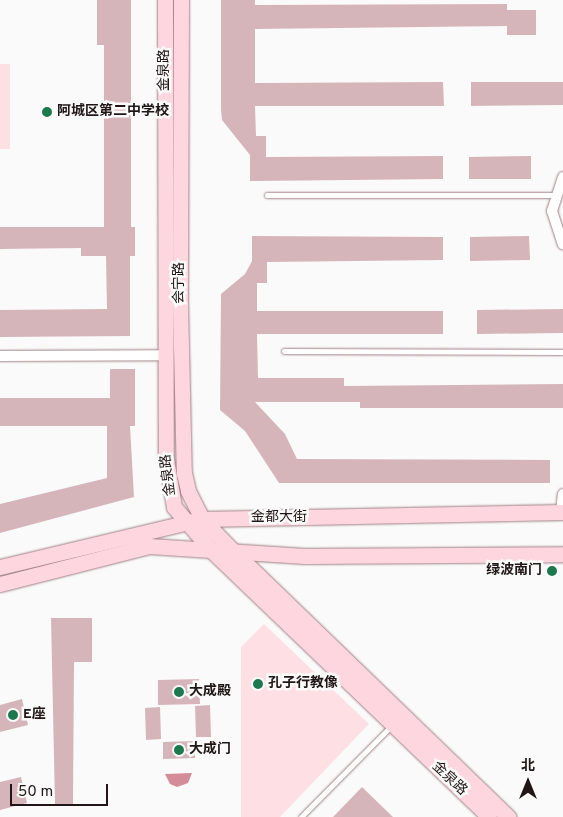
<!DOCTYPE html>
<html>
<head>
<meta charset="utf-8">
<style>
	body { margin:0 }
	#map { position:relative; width:563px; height:817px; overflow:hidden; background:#fafafa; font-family:Overpass,"Noto Sans SC",sans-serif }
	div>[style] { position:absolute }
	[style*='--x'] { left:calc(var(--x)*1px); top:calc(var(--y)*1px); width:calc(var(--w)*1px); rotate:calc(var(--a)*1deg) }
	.green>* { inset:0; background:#fee0e4 }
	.water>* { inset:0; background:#d48c98 }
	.building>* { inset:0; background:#d6b5ba }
	.roads { filter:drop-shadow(0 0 1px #a08186) drop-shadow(0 0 1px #a08186) }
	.lane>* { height:5px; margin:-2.5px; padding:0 2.5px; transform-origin:2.5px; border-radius:2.5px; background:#fff }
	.street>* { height:10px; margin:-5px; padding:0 5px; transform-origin:5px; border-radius:5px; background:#fff }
	.secondary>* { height:15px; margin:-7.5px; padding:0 7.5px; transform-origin:7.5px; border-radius:7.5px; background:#fed6df }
	.dots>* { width:14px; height:14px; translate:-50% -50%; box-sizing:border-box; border:2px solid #fafafa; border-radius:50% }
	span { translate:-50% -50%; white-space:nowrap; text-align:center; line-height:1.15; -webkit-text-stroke:5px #fafafa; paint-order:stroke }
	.street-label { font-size:14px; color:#211617 }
	.poi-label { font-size:14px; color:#211617; font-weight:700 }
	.left { translate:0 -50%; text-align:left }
	.right { translate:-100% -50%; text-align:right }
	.north { position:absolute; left:503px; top:757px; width:50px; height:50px; -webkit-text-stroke:4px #fafafa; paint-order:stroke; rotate:0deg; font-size:14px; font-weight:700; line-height:20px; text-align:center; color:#211617 }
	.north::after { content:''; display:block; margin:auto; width:18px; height:22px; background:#211617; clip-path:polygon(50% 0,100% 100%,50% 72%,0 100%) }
	.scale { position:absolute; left:10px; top:784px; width:98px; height:22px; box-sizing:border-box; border:2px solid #211617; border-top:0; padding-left:6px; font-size:15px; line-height:18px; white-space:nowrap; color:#211617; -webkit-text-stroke:4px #fafafa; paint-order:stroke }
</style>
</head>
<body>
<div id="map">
	<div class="green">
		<i style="clip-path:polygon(0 64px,10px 64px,10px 149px,0 149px)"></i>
		<i style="clip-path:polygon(264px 624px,369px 724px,280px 817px,241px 817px,241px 647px)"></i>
	</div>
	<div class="water">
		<i style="clip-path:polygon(192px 773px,188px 783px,177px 787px,170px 784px,165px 774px)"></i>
	</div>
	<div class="building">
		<i style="clip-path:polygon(97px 0,131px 0,131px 227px,135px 227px,135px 256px,130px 256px,130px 336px,0 337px,0 310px,107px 309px,106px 256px,81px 256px,81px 248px,0 249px,0 227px,104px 227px,104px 45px,97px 45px)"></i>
		<i style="clip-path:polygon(221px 0,255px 0,255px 5px,507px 4px,507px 10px,536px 10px,536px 35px,507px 35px,507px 26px,255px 29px,255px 83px,443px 82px,444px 106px,255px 106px,256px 136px,266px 136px,266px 157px,443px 156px,443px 179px,250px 181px,250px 155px,222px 120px,221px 110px)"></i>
		<i style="clip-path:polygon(471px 82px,563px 82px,563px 105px,471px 106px)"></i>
		<i style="clip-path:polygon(531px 156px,531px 179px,469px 179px,469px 157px)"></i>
		<i style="clip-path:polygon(252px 236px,443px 237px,443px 260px,267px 262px,267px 283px,257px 283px,257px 311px,443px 311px,443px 334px,257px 334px,258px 378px,344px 378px,344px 386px,563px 384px,563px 408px,360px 408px,360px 402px,255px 402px,285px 434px,297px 459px,550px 460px,550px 483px,279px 483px,245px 431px,220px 410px,221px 294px,245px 274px,252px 261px)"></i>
		<i style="clip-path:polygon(529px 236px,530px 260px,470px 261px,470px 237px)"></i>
		<i style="clip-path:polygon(563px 309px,563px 333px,477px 334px,477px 310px)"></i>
		<i style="clip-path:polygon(110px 369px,135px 369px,135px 426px,130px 426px,134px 497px,0 533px,0 504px,107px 478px,107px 426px,0 426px,0 398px,110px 398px)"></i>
		<i style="clip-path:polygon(51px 618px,92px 618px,92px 662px,74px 662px,73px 804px,55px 804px)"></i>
		<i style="clip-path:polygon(199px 679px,200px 704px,158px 705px,158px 680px)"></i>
		<i style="clip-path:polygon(22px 699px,28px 725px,0 732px,0 705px)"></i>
		<i style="clip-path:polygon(210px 705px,211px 737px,196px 737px,195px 706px)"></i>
		<i style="clip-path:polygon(160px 707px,161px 739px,146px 740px,145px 708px)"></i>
		<i style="clip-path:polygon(195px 741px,195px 758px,163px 759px,163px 742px)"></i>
		<i style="clip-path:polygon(21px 777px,27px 803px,0 810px,0 782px)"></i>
		<i style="clip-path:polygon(362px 787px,393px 817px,333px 817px)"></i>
	</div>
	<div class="roads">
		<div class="lane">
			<i style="--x:267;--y:195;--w:287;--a:0"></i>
			<i style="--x:284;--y:351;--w:279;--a:0.2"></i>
			<i style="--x:301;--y:817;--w:128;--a:-45.3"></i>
		</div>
		<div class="street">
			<i style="--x:563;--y:177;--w:36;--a:108"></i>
			<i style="--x:552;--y:211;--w:35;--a:72"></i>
			<i style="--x:0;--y:356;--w:165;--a:-0.3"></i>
			<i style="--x:561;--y:512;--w:18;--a:-84"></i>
		</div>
		<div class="secondary">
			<i style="--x:165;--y:0;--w:459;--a:89.9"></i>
			<i style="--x:166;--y:459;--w:49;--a:80.5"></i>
			<i style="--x:174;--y:507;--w:57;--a:49.3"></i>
			<i style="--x:211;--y:550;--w:385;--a:43.8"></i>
			<i style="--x:181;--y:0;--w:303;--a:90.2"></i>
			<i style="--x:180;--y:303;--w:170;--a:88.7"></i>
			<i style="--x:184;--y:473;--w:18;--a:77"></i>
			<i style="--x:188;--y:491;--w:31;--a:63"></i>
			<i style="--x:202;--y:519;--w:45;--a:45.9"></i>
			<i style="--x:233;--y:551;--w:383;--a:44"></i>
			<i style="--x:0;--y:567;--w:208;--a:-13.4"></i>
			<i style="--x:202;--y:519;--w:361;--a:-1.1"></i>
			<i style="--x:0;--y:584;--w:154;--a:-14.3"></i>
			<i style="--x:149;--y:546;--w:156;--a:3.7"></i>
			<i style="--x:305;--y:556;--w:258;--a:-0.4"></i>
		</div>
	</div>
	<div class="dots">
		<i style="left:47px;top:112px;background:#1c784d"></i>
		<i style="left:552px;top:571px;background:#1c784d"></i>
		<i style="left:258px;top:684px;background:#1c784d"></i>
		<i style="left:179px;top:692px;background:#1c784d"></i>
		<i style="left:13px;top:715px;background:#1c784d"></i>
		<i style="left:179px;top:750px;background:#1c784d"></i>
	</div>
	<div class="street-label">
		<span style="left:165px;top:70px;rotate:-90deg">金泉路</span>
		<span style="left:180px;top:283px;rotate:-90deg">会宁路</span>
		<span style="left:169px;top:475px;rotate:-97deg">金泉路</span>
		<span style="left:279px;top:518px">金都大街</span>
		<span style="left:449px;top:779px;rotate:43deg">金泉路</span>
	</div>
	<div class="poi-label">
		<span class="left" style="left:57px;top:112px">阿城区第二中学校</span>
		<span class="right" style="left:542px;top:571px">绿波南门</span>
		<span class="left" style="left:268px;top:684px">孔子行教像</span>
		<span class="left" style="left:189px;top:692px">大成殿</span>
		<span class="left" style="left:23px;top:715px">E座</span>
		<span class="left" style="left:189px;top:750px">大成门</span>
	</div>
	<div class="north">北</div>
	<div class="scale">50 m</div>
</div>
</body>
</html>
